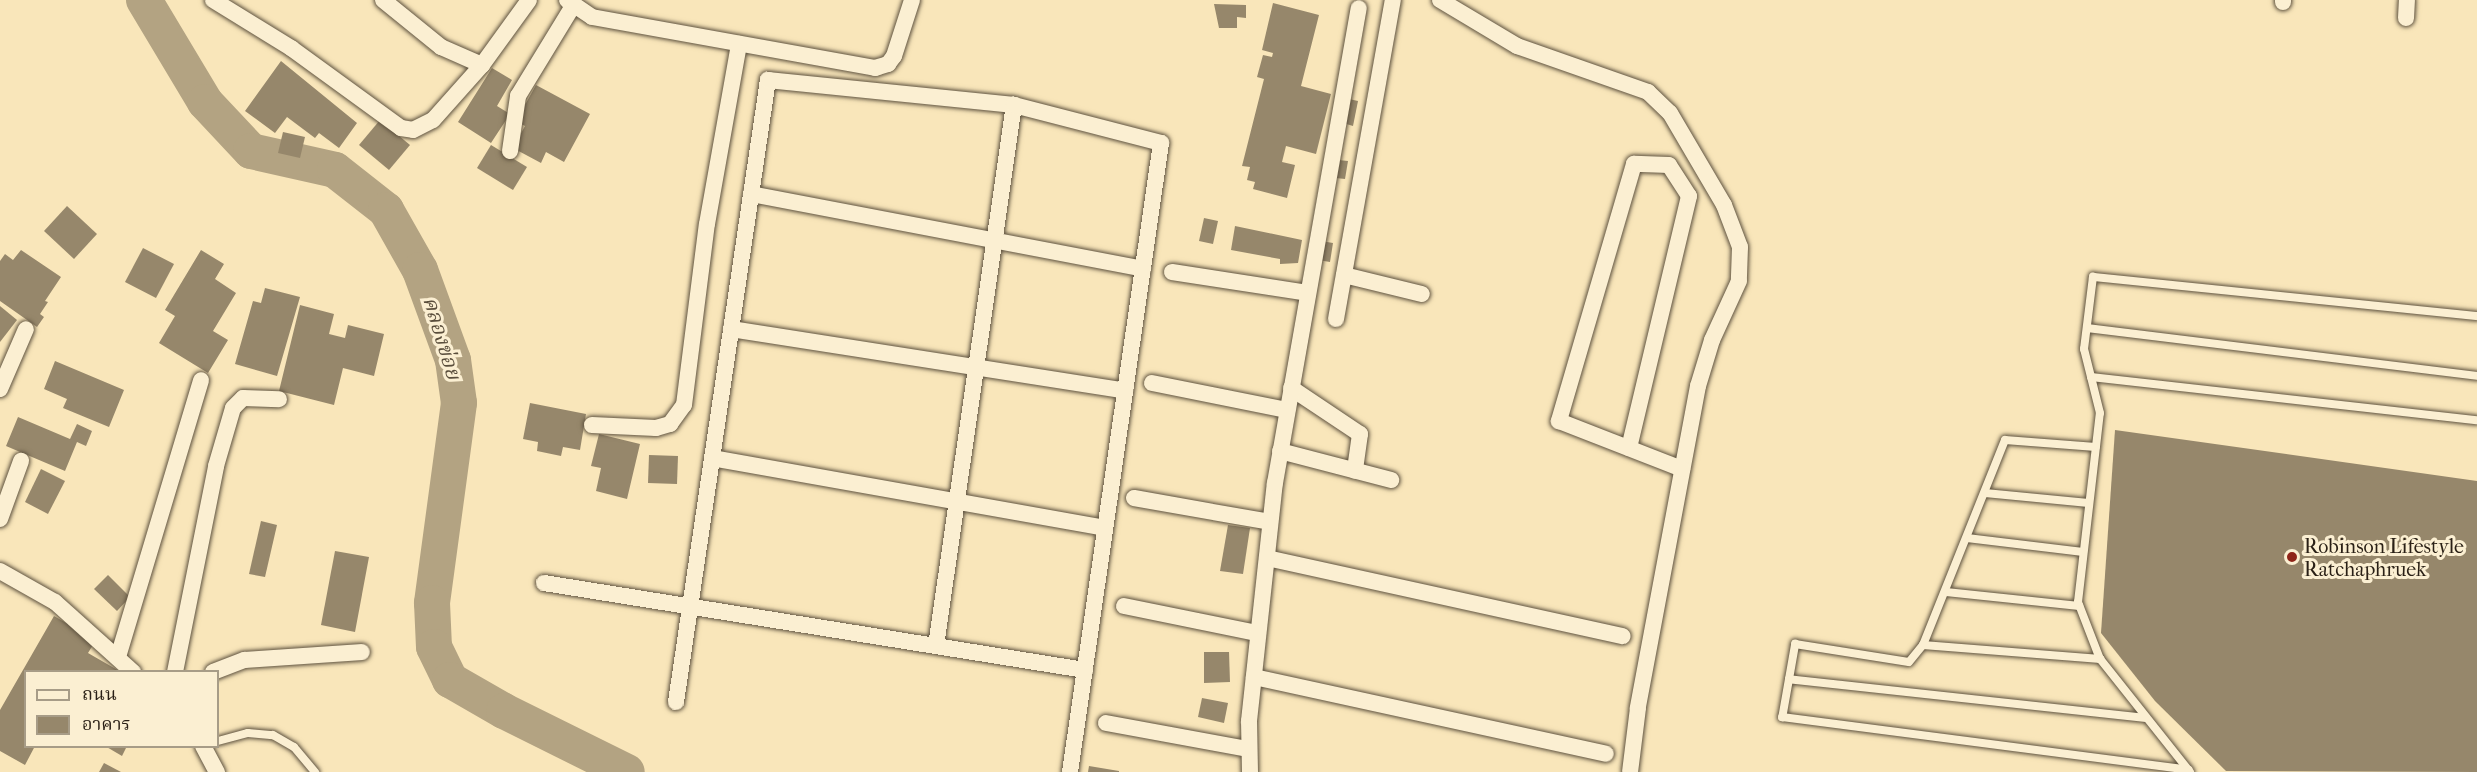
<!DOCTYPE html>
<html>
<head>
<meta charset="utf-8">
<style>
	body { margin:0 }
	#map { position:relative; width:2477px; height:772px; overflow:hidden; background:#f9e6ba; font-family:"IM FELL French Canon","Noto Serif Thai",serif }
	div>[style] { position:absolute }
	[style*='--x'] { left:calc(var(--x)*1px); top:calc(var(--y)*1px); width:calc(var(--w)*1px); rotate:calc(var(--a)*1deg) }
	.river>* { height:36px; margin:-18px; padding:0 18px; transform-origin:18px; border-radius:18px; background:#b3a382 }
	.building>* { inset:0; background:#96876b }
	.roads { filter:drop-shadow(0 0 2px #5e523f) drop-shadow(0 0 2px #5e523f) }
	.lane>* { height:8px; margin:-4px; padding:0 4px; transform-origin:4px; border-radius:4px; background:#fbefd2 }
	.street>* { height:16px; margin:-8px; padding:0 8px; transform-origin:8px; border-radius:8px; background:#fbefd2 }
	.dots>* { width:16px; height:16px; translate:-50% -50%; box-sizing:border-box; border:3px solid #fbefd2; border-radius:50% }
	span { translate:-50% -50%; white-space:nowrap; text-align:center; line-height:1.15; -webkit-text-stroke:6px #fbefd2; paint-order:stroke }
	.poi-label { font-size:20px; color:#2a2016 }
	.left { translate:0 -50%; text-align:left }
	.water-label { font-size:21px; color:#5a4e3c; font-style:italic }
	.legend { position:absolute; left:24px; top:670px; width:195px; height:78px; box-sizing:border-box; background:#fbefd2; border:2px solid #a79c87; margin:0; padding:8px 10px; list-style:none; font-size:18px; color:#2a2016 }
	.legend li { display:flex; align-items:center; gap:12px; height:30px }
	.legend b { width:30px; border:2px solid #a79c87 }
</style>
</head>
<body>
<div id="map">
	<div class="river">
		<i style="--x:144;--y:0;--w:119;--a:59.1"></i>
		<i style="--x:205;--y:102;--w:67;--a:46.8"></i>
		<i style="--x:251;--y:151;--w:86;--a:12.7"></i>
		<i style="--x:335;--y:170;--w:65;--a:38.1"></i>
		<i style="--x:386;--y:210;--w:69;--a:60.5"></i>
		<i style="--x:420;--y:270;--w:96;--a:69.9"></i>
		<i style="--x:453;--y:360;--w:43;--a:82.1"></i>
		<i style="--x:459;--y:403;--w:202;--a:97.7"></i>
		<i style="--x:432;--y:603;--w:44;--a:87.4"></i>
		<i style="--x:434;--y:647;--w:37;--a:64"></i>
		<i style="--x:450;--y:680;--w:62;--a:29.9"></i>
		<i style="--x:504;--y:711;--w:137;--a:26.4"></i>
	</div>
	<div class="building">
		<i style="clip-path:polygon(1273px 3px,1319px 15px,1301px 86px,1331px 94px,1316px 154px,1286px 146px,1282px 162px,1295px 165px,1287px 198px,1253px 189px,1255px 182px,1247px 180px,1250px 167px,1242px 166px,1264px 79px,1257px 77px,1263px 55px,1272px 57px,1273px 53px,1262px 50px)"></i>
		<i style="clip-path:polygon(1214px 4px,1246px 5px,1246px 18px,1237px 17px,1237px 28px,1219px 28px)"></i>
		<i style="clip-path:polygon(281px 61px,357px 123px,339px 148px,319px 133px,315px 138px,287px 117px,275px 133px,245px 111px)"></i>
		<i style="clip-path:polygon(492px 68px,512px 80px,497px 106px,510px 114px,491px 143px,458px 122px)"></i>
		<i style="clip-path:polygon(536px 85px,590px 114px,564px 162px,546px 152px,541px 163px,513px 148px,525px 126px,516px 121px)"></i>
		<i style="clip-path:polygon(1349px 99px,1358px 101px,1353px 126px,1343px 123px)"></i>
		<i style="clip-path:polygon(380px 120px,410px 145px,389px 170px,359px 145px)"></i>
		<i style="clip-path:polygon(283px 132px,305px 137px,300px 158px,278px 153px)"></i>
		<i style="clip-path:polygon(491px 145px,527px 167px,513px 190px,477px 168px)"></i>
		<i style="clip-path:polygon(1338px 160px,1348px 161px,1345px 179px,1336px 178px)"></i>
		<i style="clip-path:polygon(67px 206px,97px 234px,74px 259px,44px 231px)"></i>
		<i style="clip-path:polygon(1204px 218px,1218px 221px,1213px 244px,1199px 241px)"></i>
		<i style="clip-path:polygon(1235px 226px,1302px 240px,1298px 263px,1280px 264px,1280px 259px,1231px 250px)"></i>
		<i style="clip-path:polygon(1321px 241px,1333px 243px,1330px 262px,1318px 260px)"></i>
		<i style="clip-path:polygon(143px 248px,174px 264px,156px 298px,125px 282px)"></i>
		<i style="clip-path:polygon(21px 250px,61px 277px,45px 301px,48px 302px,40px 314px,44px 317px,37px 327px,0 301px,0 261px,5px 254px,13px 260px)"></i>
		<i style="clip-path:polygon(201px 250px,224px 264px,215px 279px,236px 293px,213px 331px,228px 340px,208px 373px,159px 343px,175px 316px,165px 310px)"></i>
		<i style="clip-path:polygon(265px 288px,300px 297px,277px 376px,235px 364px,253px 301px,261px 303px)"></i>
		<i style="clip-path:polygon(300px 305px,334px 314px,329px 334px,345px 338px,348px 325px,384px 334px,374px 376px,343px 368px,334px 405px,279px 391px)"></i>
		<i style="clip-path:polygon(0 306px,17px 320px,0 342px)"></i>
		<i style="clip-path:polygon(55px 361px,124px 390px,109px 427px,63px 408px,67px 399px,44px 389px)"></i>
		<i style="clip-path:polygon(530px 403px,586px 414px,580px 450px,563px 447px,561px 456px,537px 451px,538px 442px,523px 439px)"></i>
		<i style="clip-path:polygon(18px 417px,70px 439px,77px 424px,92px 431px,86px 446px,77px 442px,65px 471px,6px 446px)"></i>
		<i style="clip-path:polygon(2115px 430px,2477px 481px,2477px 772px,2226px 771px,2155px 701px,2101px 633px)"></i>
		<i style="clip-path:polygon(599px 434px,640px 444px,627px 499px,596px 491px,601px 468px,591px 466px)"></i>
		<i style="clip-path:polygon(649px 455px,678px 456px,677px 484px,648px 483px)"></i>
		<i style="clip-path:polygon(41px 469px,65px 481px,48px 514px,25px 502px)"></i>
		<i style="clip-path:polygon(261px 521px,277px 525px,265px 577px,249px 574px)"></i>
		<i style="clip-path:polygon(1228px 525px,1250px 528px,1243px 574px,1220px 571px)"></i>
		<i style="clip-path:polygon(335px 551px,369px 557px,355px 632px,321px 625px)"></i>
		<i style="clip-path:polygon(108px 575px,130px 597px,117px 611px,94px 589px)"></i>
		<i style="clip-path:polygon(54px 616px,96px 640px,88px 653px,121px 672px,26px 672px,26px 746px,35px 746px,25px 765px,0 751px,0 710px)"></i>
		<i style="clip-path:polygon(1204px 652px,1229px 652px,1230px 682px,1204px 683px)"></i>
		<i style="clip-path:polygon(1202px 698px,1228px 703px,1224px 723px,1198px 717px)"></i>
		<i style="clip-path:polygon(105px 746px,127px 746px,122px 756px)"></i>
		<i style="clip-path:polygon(104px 763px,121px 772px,99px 772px)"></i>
		<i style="clip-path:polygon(1089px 766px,1119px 771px,1119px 772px,1088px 772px)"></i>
	</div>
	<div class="roads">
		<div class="lane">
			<i style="--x:2087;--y:328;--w:393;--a:7"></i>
			<i style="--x:2091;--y:377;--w:388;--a:6.4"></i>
			<i style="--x:1985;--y:493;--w:104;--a:5.5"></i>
			<i style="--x:1967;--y:538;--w:117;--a:6.9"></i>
			<i style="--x:1946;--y:592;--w:134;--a:6"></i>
			<i style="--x:1923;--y:645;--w:221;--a:-68.2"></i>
			<i style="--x:2005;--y:440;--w:91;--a:4.4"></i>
			<i style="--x:1789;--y:679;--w:36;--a:-80"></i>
			<i style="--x:1795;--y:644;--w:115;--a:9"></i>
			<i style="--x:1909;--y:662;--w:22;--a:-51"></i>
			<i style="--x:1923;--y:645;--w:178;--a:4.5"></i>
			<i style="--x:2146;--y:718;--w:359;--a:-173.8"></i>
			<i style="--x:1789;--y:679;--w:39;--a:100"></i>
			<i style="--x:1782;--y:717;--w:410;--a:7.4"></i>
			<i style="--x:218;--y:741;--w:31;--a:-15"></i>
			<i style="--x:248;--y:733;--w:25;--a:5"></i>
			<i style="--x:273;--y:735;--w:24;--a:30"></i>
			<i style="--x:294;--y:747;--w:33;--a:50"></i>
			<i style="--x:2190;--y:772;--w:144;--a:-128.5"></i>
			<i style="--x:2100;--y:659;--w:61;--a:-111.1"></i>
			<i style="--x:2078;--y:602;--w:190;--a:-83.4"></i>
			<i style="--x:2100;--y:413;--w:66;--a:-104"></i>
			<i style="--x:2084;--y:349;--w:73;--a:-82.9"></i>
			<i style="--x:2093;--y:277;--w:386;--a:5.8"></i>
		</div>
		<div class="street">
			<i style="--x:213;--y:0;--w:92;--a:31.6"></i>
			<i style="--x:291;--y:48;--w:136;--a:36"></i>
			<i style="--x:401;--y:128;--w:12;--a:9"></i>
			<i style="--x:413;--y:130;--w:22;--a:-27"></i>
			<i style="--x:433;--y:120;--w:74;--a:-48.3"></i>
			<i style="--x:482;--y:65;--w:80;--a:-54.1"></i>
			<i style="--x:383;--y:0;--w:75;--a:39"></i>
			<i style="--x:441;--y:47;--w:45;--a:23.7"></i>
			<i style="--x:567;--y:0;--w:30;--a:34"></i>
			<i style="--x:592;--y:17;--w:288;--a:10.2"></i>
			<i style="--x:875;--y:68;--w:14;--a:-17"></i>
			<i style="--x:888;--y:64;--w:10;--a:-53"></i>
			<i style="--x:894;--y:56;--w:59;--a:-72.2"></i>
			<i style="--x:1440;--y:0;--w:90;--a:30.9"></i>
			<i style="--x:1517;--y:46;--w:139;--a:19.3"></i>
			<i style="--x:1648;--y:92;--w:30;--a:44"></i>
			<i style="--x:1670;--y:113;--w:107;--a:59.6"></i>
			<i style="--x:1724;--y:205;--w:45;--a:69.1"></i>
			<i style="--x:1740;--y:247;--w:34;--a:92"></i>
			<i style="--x:1739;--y:281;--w:65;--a:114.6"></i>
			<i style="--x:1712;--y:340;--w:48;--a:106.9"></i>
			<i style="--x:1698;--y:386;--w:328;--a:100.6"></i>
			<i style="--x:1638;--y:708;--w:64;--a:97.1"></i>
			<i style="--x:2283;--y:2;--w:2;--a:-90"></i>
			<i style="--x:2406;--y:18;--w:18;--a:-87"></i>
			<i style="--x:510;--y:151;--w:56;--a:-81.7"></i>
			<i style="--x:518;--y:96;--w:105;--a:-58.6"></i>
			<i style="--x:751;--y:194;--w:399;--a:10.8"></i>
			<i style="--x:1172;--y:272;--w:137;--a:8.8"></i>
			<i style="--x:1344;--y:275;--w:80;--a:13.7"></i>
			<i style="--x:1336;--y:319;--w:324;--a:-79.9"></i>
			<i style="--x:731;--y:329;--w:399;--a:8.9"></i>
			<i style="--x:1152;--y:383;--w:138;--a:11.3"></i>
			<i style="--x:1291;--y:388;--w:83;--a:33.7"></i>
			<i style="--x:1360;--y:434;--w:37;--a:98"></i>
			<i style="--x:0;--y:389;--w:65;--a:-66.6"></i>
			<i style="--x:592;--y:425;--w:64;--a:2.7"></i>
			<i style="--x:656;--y:428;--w:15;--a:-16"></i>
			<i style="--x:670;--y:424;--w:24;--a:-54"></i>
			<i style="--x:684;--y:405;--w:182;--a:-82.8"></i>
			<i style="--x:707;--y:224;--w:183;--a:-79.9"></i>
			<i style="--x:1629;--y:448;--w:259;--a:-76.6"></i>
			<i style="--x:1689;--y:196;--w:37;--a:-123"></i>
			<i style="--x:1669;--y:165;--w:35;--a:-178"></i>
			<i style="--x:1634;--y:164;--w:268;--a:106.3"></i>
			<i style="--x:1559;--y:421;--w:132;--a:21.3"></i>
			<i style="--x:1280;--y:451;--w:115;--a:14.6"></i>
			<i style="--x:712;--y:458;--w:399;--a:10.1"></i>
			<i style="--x:1134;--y:498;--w:138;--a:10"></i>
			<i style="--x:0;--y:519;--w:62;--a:-70.1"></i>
			<i style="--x:1267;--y:558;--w:364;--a:12.4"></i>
			<i style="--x:0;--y:571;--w:63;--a:29.4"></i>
			<i style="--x:55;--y:602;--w:105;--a:41.9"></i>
			<i style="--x:544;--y:583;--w:548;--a:9.14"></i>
			<i style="--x:1124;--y:606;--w:136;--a:11.5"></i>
			<i style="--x:936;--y:646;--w:547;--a:-81.8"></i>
			<i style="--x:118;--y:657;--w:289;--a:-73.3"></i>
			<i style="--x:175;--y:672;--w:210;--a:-78.7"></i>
			<i style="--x:216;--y:466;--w:60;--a:-73.7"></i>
			<i style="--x:233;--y:408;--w:14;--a:-45"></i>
			<i style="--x:243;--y:398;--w:36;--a:2"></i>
			<i style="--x:213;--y:672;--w:34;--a:-21"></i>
			<i style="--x:245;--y:660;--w:117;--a:-3.9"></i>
			<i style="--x:1254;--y:677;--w:360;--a:12.3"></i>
			<i style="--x:676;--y:702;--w:629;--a:-81.59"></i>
			<i style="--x:768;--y:80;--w:247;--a:5.8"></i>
			<i style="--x:1014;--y:105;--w:152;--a:14.5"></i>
			<i style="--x:1161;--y:143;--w:636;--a:98.23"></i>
			<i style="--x:1106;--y:723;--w:144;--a:10.4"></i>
			<i style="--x:203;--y:746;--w:30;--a:62"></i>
			<i style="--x:1250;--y:772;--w:51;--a:-91.1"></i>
			<i style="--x:1249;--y:721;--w:239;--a:-83.8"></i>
			<i style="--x:1275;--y:483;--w:482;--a:-80"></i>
		</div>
	</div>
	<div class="dots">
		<i style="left:2292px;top:557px;background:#8f2418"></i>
	</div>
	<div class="poi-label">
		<span class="left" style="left:2304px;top:558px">Robinson Lifestyle<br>Ratchaphruek</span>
	</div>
	<div class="water-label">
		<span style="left:442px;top:338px;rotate:73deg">คลองข่อย</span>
	</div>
	<ul class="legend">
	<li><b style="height:8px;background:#fbefd2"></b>ถนน</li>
	<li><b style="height:16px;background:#96876b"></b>อาคาร</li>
	</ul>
</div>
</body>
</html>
